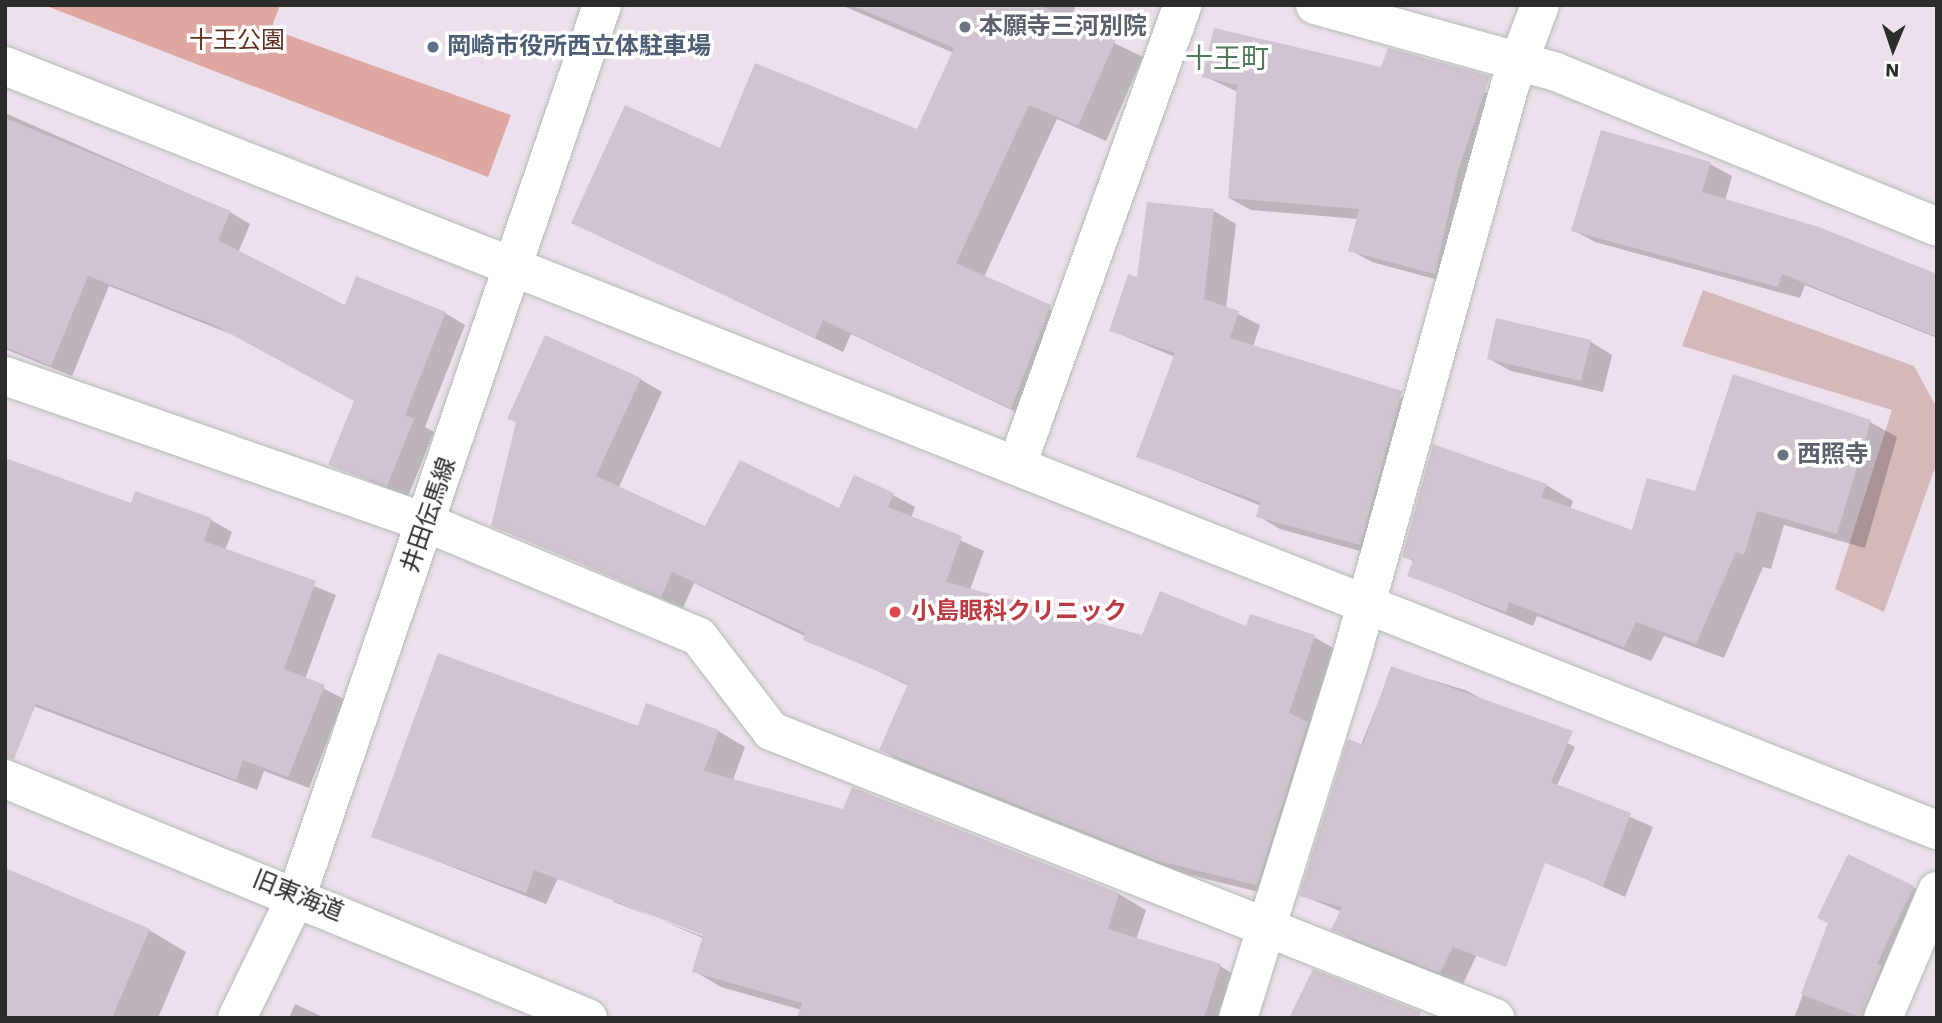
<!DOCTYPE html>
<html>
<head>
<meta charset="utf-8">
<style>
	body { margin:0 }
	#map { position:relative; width:1942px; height:1023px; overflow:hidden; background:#ece0ec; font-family:"Work Sans","Noto Sans JP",sans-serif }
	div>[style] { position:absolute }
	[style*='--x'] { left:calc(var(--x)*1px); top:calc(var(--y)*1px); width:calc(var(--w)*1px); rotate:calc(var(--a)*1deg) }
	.green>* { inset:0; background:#dea7a1 }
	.cemetery>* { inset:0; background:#d5b8ba }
	.shadow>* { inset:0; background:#0003 }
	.building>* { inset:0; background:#cfc4cf }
	.roads { filter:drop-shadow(0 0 2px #b3beb6) drop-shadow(0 0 2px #b3beb6) }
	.street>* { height:38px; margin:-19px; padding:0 19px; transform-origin:19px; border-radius:19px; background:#fff }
	.secondary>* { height:38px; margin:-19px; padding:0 19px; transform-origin:19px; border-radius:19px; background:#fff }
	.dots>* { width:19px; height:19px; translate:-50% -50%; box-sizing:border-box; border:4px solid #fff; border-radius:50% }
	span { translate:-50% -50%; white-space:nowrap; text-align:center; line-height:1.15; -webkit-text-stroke:7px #fff; paint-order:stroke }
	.worship-label { font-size:24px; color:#5b616d; font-weight:700 }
	.left { translate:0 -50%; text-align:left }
	.park-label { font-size:24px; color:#643021 }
	.service-label { font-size:24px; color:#4e5e75; font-weight:700 }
	.street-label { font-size:24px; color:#2c2c2c }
	.health-label { font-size:24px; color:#be3a42; font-weight:700 }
	.quarter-label { font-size:28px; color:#50795a }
	.frame { position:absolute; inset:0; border:7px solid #2c2c2c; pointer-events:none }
	.north { position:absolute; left:1858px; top:14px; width:70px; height:70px; -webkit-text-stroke:5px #fff; paint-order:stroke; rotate:182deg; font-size:19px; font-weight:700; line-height:28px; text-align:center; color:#2c2c2c }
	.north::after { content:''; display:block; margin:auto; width:24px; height:32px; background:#2c2c2c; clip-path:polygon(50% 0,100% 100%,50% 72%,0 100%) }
</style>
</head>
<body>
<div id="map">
	<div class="green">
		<i style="clip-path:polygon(44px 5px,280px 5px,271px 29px,511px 115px,488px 177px)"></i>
	</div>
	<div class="cemetery">
		<i style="clip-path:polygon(1703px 290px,1914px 366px,1937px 408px,1937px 462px,1884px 612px,1835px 589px,1892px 410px,1682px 346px)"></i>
	</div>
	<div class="shadow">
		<i style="clip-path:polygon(841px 5px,1076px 5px,1069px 21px,1143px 57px,1106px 141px,1057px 119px,984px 277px,1078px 323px,1039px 423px,851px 334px,843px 352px,573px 222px,721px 151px,918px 132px,954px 53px)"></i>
		<i style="clip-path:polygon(1215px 30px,1485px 92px,1507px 105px,1457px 285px,1372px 262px,1350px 250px,1358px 219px,1251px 210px,1229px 198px,1238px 92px,1204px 76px)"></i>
		<i style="clip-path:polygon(5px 113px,230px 212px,250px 224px,238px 253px,346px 307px,445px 313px,465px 325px,425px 427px,434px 432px,408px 496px,330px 465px,356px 401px,236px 336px,109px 286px,72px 376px,5px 349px)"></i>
		<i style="clip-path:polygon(1710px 164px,1732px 176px,1725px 201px,1937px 302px,1937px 338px,1805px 285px,1800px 298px,1595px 242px,1573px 230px)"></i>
		<i style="clip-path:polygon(1214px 211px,1236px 224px,1226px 308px,1260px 325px,1253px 347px,1424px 405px,1382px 557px,1280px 529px,1258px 516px,1261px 506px,1138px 456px,1175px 357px,1112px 331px,1139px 280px)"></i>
		<i style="clip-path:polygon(1498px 320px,1591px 342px,1612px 355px,1603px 392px,1511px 371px,1489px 359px)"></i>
		<i style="clip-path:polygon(640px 379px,662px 392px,619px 487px,706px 528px,840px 511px,893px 495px,915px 507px,911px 518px,984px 551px,970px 590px,1144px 637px,1247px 628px,1314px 637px,1337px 650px,1279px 897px,1182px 873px,903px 762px,881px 750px,909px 686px,694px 583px,683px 608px,493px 525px)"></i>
		<i style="clip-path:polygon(1870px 422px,1897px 437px,1865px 548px,1784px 525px,1771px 569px,1763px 567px,1724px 658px,1664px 636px,1651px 661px,1537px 616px,1533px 626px,1409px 575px,1414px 562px,1404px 556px,1546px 485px,1573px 501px,1570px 509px,1633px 533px,1696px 493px)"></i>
		<i style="clip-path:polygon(132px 505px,211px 520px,232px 532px,225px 550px,336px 595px,305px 679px,344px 699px,309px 788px,264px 771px,257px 790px,23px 702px)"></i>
		<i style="clip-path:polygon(1392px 668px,1465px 690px,1575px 747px,1463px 984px,1356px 942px,1334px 929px,1342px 912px,1301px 895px)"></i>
		<i style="clip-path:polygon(evenodd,639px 728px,718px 731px,745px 747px,733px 780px,1119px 894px,1146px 910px,1136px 940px,1220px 966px,1247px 982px,1236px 1018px,799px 1018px,802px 1010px,721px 987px,694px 971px,703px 938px,587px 889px,585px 820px,546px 904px,373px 836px,639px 728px,614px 899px,711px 936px,710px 939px,614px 902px,614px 899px)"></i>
		<i style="clip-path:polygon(1590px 799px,1653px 827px,1625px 897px,1564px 869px)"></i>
		<i style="clip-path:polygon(1913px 887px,1933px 898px,1887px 1018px,1794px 1018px,1830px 923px)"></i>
		<i style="clip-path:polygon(149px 930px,186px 952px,158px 1018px,5px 1018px)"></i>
		<i style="clip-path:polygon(295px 1004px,325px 1018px,289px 1018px)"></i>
	</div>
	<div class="building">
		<i style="clip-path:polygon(851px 5px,1038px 5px,1116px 39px,1078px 126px,1029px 105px,956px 263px,1051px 305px,1011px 409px,823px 320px,815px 338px,571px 223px,625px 105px,720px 148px,755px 63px,917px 129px,954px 48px)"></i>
		<i style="clip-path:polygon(1214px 28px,1381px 67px,1388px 48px,1490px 76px,1458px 171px,1435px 274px,1348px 251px,1359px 209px,1228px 198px,1237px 85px,1202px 77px)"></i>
		<i style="clip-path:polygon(5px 118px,231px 211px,218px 240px,345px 305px,356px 276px,446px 312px,405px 415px,414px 419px,387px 486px,328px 465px,354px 401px,214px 325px,88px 276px,51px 366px,5px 347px)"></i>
		<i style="clip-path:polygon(1601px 130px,1711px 162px,1702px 192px,1819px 227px,1937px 274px,1937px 337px,1782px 274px,1778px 287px,1571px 231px)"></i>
		<i style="clip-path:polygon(1147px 202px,1214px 209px,1204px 299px,1239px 311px,1230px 338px,1402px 391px,1360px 545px,1256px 517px,1260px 502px,1136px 457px,1175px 353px,1109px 331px,1128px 274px,1137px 277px)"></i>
		<i style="clip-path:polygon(1496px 318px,1591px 340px,1581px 381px,1487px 359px)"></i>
		<i style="clip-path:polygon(545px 335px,641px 378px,596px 476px,705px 526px,740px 460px,839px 508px,854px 475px,894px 493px,888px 507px,962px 536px,946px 582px,1142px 635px,1160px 591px,1246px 626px,1250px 614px,1315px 635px,1289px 713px,1308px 722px,1257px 885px,1158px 861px,879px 750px,908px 684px,803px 640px,805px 633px,672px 572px,661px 597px,491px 526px,516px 422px,507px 419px)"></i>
		<i style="clip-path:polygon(1733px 374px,1871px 420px,1837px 534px,1757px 511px,1744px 555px,1736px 552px,1696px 644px,1636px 622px,1624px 647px,1509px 602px,1506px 612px,1407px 576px,1413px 560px,1402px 557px,1433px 444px,1547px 484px,1541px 497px,1632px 530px,1647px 478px,1695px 491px)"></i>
		<i style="clip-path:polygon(5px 458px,131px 503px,135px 491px,212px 518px,204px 541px,316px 581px,284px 669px,325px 685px,288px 777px,243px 760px,236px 780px,36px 704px,14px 759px,5px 758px)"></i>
		<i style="clip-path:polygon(438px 653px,638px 726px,646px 703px,719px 730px,704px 771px,843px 809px,852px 787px,1119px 893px,1108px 929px,1221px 964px,1204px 1018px,797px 1018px,802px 1003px,692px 972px,703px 935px,534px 870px,526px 893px,371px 837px)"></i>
		<i style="clip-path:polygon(1391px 666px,1573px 731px,1551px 782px,1631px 813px,1603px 886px,1545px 863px,1506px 967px,1453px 947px,1440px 973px,1331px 930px,1342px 907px,1299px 896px,1348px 739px,1363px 745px)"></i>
		<i style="clip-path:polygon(1848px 854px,1914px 886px,1877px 964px,1882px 965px,1862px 1018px,1801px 994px,1828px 923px,1817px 918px)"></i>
		<i style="clip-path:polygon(5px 868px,150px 929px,112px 1018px,5px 1018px)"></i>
		<i style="clip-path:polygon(1313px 969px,1421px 1012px,1419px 1018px,1289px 1018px)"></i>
	</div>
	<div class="roads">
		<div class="street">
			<i style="--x:1315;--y:5;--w:250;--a:15.5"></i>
			<i style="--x:1556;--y:72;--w:411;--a:22.1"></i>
			<i style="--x:5;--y:66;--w:2078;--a:21.58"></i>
			<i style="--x:5;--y:376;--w:447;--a:19.2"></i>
			<i style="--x:427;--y:523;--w:295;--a:22.7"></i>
			<i style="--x:699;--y:637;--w:118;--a:52.5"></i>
			<i style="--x:771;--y:731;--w:779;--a:21.62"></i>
			<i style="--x:1017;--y:465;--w:489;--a:-70.2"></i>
			<i style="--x:1238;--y:1018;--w:385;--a:-72.6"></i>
			<i style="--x:1353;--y:651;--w:587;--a:-74.5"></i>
			<i style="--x:1510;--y:85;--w:85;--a:-69.4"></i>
			<i style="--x:1883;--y:1018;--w:138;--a:-67"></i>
		</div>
		<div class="secondary">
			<i style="--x:5;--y:779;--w:630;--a:22.29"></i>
			<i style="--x:237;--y:1018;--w:137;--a:-64"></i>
			<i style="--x:297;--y:895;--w:941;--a:-71.08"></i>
		</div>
	</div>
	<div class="dots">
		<i style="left:965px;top:27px;background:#6b7280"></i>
		<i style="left:433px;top:47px;background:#5c6f8a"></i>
		<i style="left:1783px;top:455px;background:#6b7280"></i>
		<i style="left:895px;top:612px;background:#e0444e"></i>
	</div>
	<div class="worship-label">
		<span class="left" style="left:979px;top:27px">本願寺三河別院</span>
		<span class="left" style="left:1797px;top:455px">西照寺</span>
	</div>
	<div class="park-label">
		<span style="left:237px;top:41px">十王公園</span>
	</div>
	<div class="service-label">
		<span class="left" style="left:447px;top:47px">岡崎市役所西立体駐車場</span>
	</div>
	<div class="street-label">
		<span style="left:429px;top:515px;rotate:-71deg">井田伝馬線</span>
		<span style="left:298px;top:896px;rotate:22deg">旧東海道</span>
	</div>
	<div class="health-label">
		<span class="left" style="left:911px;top:612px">小島眼科クリニック</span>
	</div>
	<div class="quarter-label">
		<span style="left:1227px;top:59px">十王町</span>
	</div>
	<div class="frame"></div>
	<div class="north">N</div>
</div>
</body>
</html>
